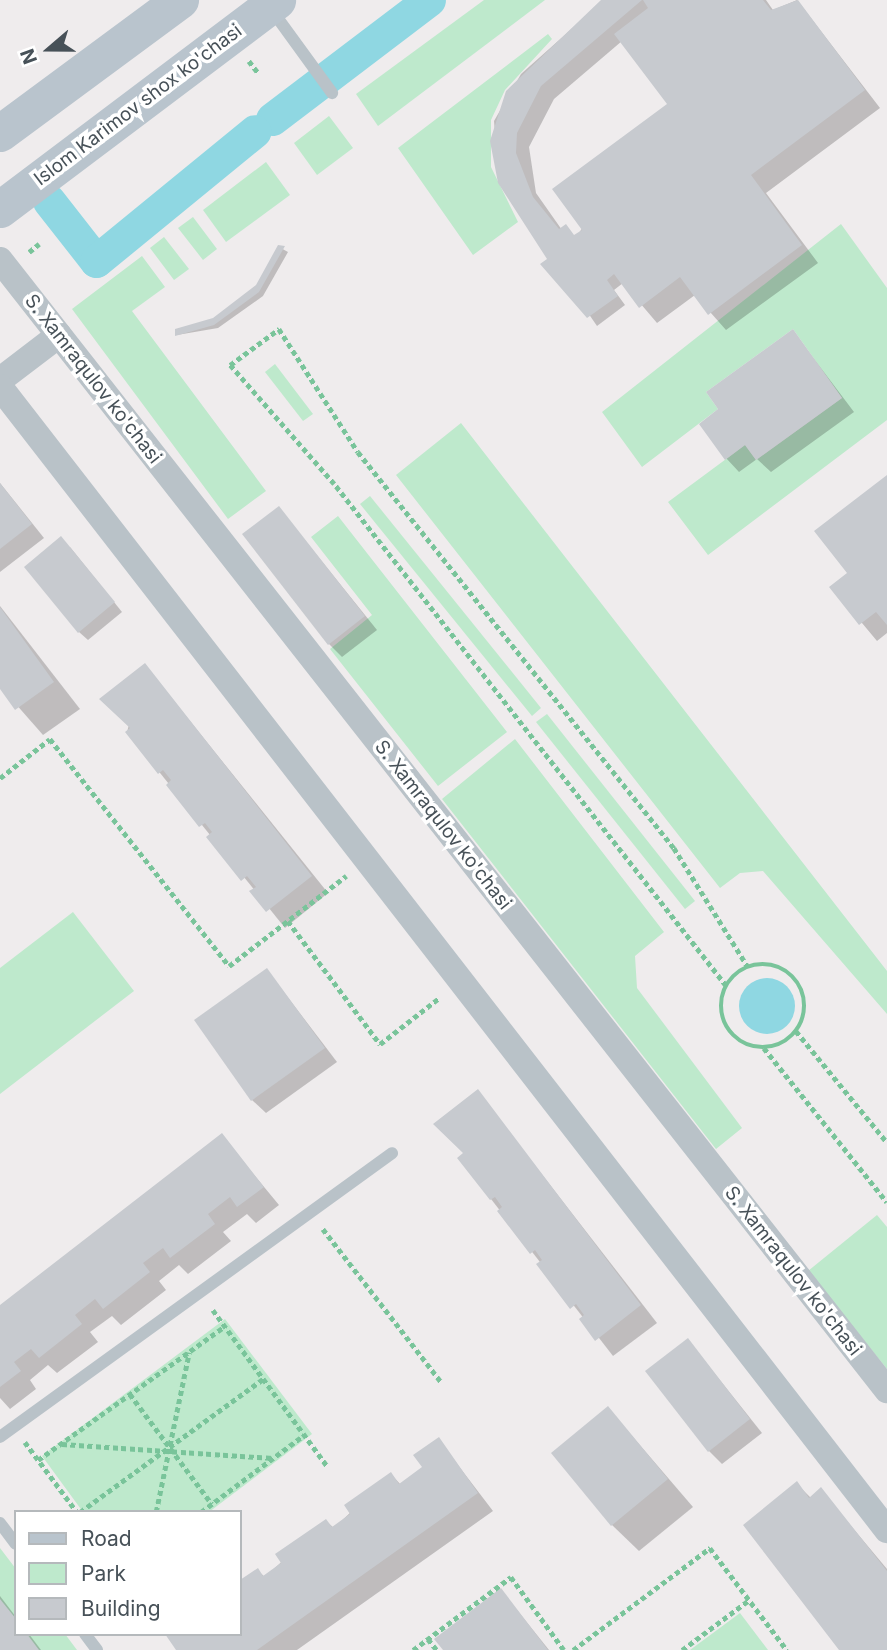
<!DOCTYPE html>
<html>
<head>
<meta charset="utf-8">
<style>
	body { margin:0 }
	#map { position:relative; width:887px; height:1650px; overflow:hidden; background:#efeced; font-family:Inter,sans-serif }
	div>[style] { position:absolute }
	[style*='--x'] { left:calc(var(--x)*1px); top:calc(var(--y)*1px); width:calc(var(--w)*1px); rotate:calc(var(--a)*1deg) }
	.green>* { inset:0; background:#bee9cc }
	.water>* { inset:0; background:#8fd7e2 }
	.round { border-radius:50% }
	.shadow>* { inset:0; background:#0003 }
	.canal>* { height:33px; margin:-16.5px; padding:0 16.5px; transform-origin:16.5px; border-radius:16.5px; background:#8fd7e2 }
	.building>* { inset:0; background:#c7cacf }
	.path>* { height:4.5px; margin-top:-2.25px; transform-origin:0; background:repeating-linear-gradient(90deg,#79c49a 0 5px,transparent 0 8.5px) }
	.path>.ring { margin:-2.25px; padding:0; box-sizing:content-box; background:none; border:4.5px solid #79c49a; border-radius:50% }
	.service>* { height:12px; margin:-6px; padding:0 6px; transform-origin:6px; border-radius:6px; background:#b9c2c8 }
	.minor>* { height:26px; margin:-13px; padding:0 13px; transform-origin:13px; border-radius:13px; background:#b9c2c8 }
	.secondary>* { height:37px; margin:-18.5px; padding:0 18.5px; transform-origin:18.5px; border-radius:18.5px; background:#b9c4cd }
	span { translate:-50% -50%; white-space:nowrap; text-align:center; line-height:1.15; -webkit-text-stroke:7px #fff; paint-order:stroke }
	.street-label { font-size:19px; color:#475158 }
	.legend { position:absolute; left:14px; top:1510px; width:228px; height:126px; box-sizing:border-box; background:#fff; border:2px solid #b5b9bc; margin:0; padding:9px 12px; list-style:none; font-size:21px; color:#475158 }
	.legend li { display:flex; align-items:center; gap:14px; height:35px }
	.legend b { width:35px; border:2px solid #b5b9bc }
	.north { position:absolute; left:14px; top:14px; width:70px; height:70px; -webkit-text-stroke:5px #fff; paint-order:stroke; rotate:250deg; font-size:19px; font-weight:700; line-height:28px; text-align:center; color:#475158 }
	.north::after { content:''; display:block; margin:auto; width:24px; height:32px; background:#475158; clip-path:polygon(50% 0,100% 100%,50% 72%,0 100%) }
</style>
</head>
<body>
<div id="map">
	<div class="green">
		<i style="clip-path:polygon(484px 0,545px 0,378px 126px,356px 94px)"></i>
		<i style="clip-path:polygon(548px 34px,552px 39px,505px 90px,491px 120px,491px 167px,518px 222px,473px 255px,398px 148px)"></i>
		<i style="clip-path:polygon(329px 116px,353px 148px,317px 175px,294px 143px)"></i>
		<i style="clip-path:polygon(266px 162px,290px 195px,226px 242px,203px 210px)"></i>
		<i style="clip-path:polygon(193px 217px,217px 249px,203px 260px,178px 228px)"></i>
		<i style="clip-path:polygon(841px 224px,887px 288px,887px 420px,708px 555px,668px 502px,745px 445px,756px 460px,842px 398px,793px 329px,706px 392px,718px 409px,642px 467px,602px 412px)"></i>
		<i style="clip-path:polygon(164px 237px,189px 269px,174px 280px,150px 248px)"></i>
		<i style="clip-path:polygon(142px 256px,165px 287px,132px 311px,266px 491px,228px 519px,72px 309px)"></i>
		<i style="clip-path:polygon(275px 364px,313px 414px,303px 421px,265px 372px)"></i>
		<i style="clip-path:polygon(461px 423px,887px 971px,887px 1014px,763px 871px,740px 873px,720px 888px,396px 475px)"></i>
		<i style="clip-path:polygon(370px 496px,541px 708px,532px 716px,360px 504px)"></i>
		<i style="clip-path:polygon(338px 516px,507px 732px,438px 786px,330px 649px,372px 615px,311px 537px)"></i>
		<i style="clip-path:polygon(547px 714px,695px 901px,685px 909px,536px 722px)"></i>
		<i style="clip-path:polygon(515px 739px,664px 932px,635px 956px,637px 988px,742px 1128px,716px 1149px,442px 799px)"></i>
		<i style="clip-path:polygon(73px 912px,134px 991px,0 1094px,0 968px)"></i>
		<i style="clip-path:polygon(877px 1215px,887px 1227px,887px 1369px,808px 1271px)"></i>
		<i style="clip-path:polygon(225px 1319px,312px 1434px,209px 1512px,83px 1512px,42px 1456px)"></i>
		<i style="clip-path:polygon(0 1548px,16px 1569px,16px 1634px,65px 1634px,77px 1650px,0 1650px)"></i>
		<i style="clip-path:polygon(740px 1613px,768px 1650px,690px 1650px)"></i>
	</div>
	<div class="water">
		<i class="round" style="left:739px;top:978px;width:56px;height:56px"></i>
	</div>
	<div class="shadow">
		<i style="clip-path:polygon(evenodd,604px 0,766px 0,773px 10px,797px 0,880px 108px,766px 193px,818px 263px,726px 330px,695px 295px,657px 323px,623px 283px,614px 290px,625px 305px,597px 326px,499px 183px,494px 121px,521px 74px,604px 0,622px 41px,670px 104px,576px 237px,562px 230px,536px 193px,529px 147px,554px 99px,622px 41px)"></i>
		<i style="clip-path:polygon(279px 247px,288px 252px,263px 296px,218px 328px,177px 335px,214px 320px,258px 286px)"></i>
		<i style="clip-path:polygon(793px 331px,854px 412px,771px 472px,757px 459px,739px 472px,726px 458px,721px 410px)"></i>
		<i style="clip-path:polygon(887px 477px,887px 633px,877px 641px,832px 587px,849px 574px)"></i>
		<i style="clip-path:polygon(0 483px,44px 538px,0 572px)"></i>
		<i style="clip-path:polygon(279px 508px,377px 630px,342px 657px,329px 644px)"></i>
		<i style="clip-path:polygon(70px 547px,122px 612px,88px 640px,79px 632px)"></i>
		<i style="clip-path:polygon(0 606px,80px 709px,43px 735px,0 686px)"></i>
		<i style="clip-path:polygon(145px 665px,328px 893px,285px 928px,127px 732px)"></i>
		<i style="clip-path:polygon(267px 970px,337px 1062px,266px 1113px,252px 1100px)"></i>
		<i style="clip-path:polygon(478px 1092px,657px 1323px,613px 1356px,491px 1199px,465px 1154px)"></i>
		<i style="clip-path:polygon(222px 1136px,279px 1205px,256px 1223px,247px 1214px,223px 1232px,231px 1241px,188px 1274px,179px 1265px,159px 1281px,166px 1290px,121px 1325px,112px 1316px,90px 1332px,98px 1342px,57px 1373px,48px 1365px,30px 1380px,36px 1389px,10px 1409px,0 1398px,0 1307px)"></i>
		<i style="clip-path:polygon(688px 1340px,762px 1433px,722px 1464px,709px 1451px)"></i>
		<i style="clip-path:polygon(608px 1408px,693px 1507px,639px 1551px,612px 1525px)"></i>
		<i style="clip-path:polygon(438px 1439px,493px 1511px,297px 1650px,178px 1650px,240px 1634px,240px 1582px,257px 1570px,265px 1577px,326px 1521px,334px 1528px,391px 1474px,401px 1485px,424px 1468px)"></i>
		<i style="clip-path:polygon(796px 1483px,811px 1498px,821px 1490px,887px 1569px,887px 1650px,841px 1650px)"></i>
		<i style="clip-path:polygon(501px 1590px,549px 1650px,445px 1650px)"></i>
		<i style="clip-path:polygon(0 1596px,16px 1617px,16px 1634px,29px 1634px,41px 1650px,0 1650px)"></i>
	</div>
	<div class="canal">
		<i style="--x:272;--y:119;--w:197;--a:-37.2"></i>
		<i style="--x:49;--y:201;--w:76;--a:51.9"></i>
		<i style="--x:96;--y:261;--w:205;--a:-39.3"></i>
	</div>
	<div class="building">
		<i style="clip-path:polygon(601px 0,642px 0,541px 86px,517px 133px,516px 153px,533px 197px,559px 229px,566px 224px,574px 235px,582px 230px,552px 189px,667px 104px,614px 34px,648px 8px,643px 0,763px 0,771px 10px,798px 0,865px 90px,751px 175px,802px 245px,708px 315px,680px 277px,639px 308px,614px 274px,607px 280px,618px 296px,587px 318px,540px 264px,547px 259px,498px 183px,490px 141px,506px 91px)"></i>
		<i style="clip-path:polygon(278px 245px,285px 246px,259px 292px,214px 325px,175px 336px,175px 329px,213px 318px,256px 285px)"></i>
		<i style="clip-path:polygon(793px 329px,842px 398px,756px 460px,745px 445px,725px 460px,699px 424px,718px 409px,706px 392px)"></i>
		<i style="clip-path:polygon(887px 475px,887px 625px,876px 612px,859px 625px,829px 587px,847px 573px,814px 531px)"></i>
		<i style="clip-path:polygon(0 483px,32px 524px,0 549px)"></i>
		<i style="clip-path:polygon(279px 506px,365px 616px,328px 645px,242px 534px)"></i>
		<i style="clip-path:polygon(61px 536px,115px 602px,78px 633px,24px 567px)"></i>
		<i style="clip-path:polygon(0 607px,54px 682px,15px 710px,0 689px)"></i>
		<i style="clip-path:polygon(145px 663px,312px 876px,266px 912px,249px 891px,256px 887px,247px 876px,241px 881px,206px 837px,212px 832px,205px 823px,199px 827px,166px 785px,171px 780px,163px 770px,158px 774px,125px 732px,130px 728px,99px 699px)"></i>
		<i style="clip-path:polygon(267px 968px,325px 1048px,251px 1101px,194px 1020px)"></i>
		<i style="clip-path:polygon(478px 1089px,641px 1305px,595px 1341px,579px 1319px,584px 1315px,576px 1304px,570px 1309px,536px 1264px,542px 1260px,535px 1250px,530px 1254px,497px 1211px,502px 1207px,495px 1197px,490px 1200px,457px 1158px,463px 1153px,433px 1124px)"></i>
		<i style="clip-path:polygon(222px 1133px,264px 1187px,237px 1207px,230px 1197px,208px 1214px,215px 1224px,170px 1258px,163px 1248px,143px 1263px,150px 1272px,103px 1309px,95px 1299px,75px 1315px,82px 1324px,39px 1358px,31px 1349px,14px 1362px,21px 1371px,0 1387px,0 1305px)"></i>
		<i style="clip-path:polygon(688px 1338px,750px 1419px,708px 1452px,645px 1371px)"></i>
		<i style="clip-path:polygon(608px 1406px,668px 1479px,611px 1526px,551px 1453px)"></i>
		<i style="clip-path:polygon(439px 1437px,478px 1493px,257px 1650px,176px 1650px,165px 1634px,240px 1634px,240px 1580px,258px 1568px,263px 1576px,281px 1563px,275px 1554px,326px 1519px,332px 1527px,350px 1514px,344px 1505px,391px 1472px,399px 1484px,422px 1467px,413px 1455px)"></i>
		<i style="clip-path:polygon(797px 1481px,809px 1498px,821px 1487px,887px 1571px,887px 1650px,839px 1650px,743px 1525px)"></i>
		<i style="clip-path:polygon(501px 1588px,548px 1650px,443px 1650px,434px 1639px)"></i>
		<i style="clip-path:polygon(0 1599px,16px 1619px,16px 1634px,27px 1634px,39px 1650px,0 1650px)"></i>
	</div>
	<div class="path">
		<i style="--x:249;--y:61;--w:16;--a:52"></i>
		<i style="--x:29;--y:252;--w:13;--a:-39"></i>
		<i style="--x:0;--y:778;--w:63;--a:-38"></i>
		<i style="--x:50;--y:739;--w:289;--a:51.7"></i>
		<i style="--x:229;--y:966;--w:148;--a:-37.6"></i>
		<i style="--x:288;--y:921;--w:154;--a:53.2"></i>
		<i style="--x:380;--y:1044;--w:75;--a:-37.9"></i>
		<i class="ring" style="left:721px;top:964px;width:79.5px;height:79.5px"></i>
		<i style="--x:726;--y:986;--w:637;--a:-127.99"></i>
		<i style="--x:334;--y:484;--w:158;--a:-131.2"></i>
		<i style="--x:230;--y:365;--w:61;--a:-36.3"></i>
		<i style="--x:279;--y:329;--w:146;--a:57.3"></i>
		<i style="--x:358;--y:452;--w:507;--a:51.41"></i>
		<i style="--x:674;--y:848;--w:140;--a:58.1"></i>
		<i style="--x:796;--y:1031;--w:144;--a:50.7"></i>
		<i style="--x:764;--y:1048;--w:197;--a:51.4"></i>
		<i style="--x:323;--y:1229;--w:195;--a:52.3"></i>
		<i style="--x:213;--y:1310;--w:195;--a:53.8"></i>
		<i style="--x:130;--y:1394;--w:137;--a:53.3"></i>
		<i style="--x:25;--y:1442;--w:87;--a:53.4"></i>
		<i style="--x:62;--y:1444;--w:212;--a:3.8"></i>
		<i style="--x:38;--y:1460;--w:230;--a:-35.6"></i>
		<i style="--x:80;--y:1512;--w:226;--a:-36"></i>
		<i style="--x:156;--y:1512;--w:163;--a:-78.3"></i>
		<i style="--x:201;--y:1512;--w:129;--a:-36.8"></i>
		<i style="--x:428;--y:1639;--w:14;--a:51"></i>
		<i style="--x:413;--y:1650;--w:122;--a:-36.7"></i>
		<i style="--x:511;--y:1577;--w:90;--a:54"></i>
		<i style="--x:573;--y:1650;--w:171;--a:-36.7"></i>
		<i style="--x:710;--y:1548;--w:128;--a:53"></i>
		<i style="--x:682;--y:1650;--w:84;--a:-36.7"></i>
	</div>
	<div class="service">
		<i style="--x:271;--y:9;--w:104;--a:54"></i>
		<i style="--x:0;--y:1437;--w:484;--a:-35.9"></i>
		<i style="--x:0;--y:1523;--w:26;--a:53"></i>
		<i style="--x:85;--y:1634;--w:20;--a:53"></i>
	</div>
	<div class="minor">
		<i style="--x:0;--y:260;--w:1437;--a:51.87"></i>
		<i style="--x:0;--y:380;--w:74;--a:-37.3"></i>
		<i style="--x:0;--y:387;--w:1447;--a:52.19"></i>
	</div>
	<div class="secondary">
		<i style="--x:0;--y:133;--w:224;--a:-36.5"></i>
		<i style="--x:0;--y:209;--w:347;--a:-37"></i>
	</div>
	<div class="street-label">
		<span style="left:138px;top:105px;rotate:-37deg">Islom Karimov shox ko'chasi</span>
		<span style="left:93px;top:379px;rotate:52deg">S. Xamraqulov ko'chasi</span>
		<span style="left:443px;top:825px;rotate:52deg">S. Xamraqulov ko'chasi</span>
		<span style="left:793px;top:1271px;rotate:52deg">S. Xamraqulov ko'chasi</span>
	</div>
	<ul class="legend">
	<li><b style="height:9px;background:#b9c4cd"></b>Road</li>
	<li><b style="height:19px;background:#bee9cc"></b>Park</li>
	<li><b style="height:19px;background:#c7cacf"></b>Building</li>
	</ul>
	<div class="north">N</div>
</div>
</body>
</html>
